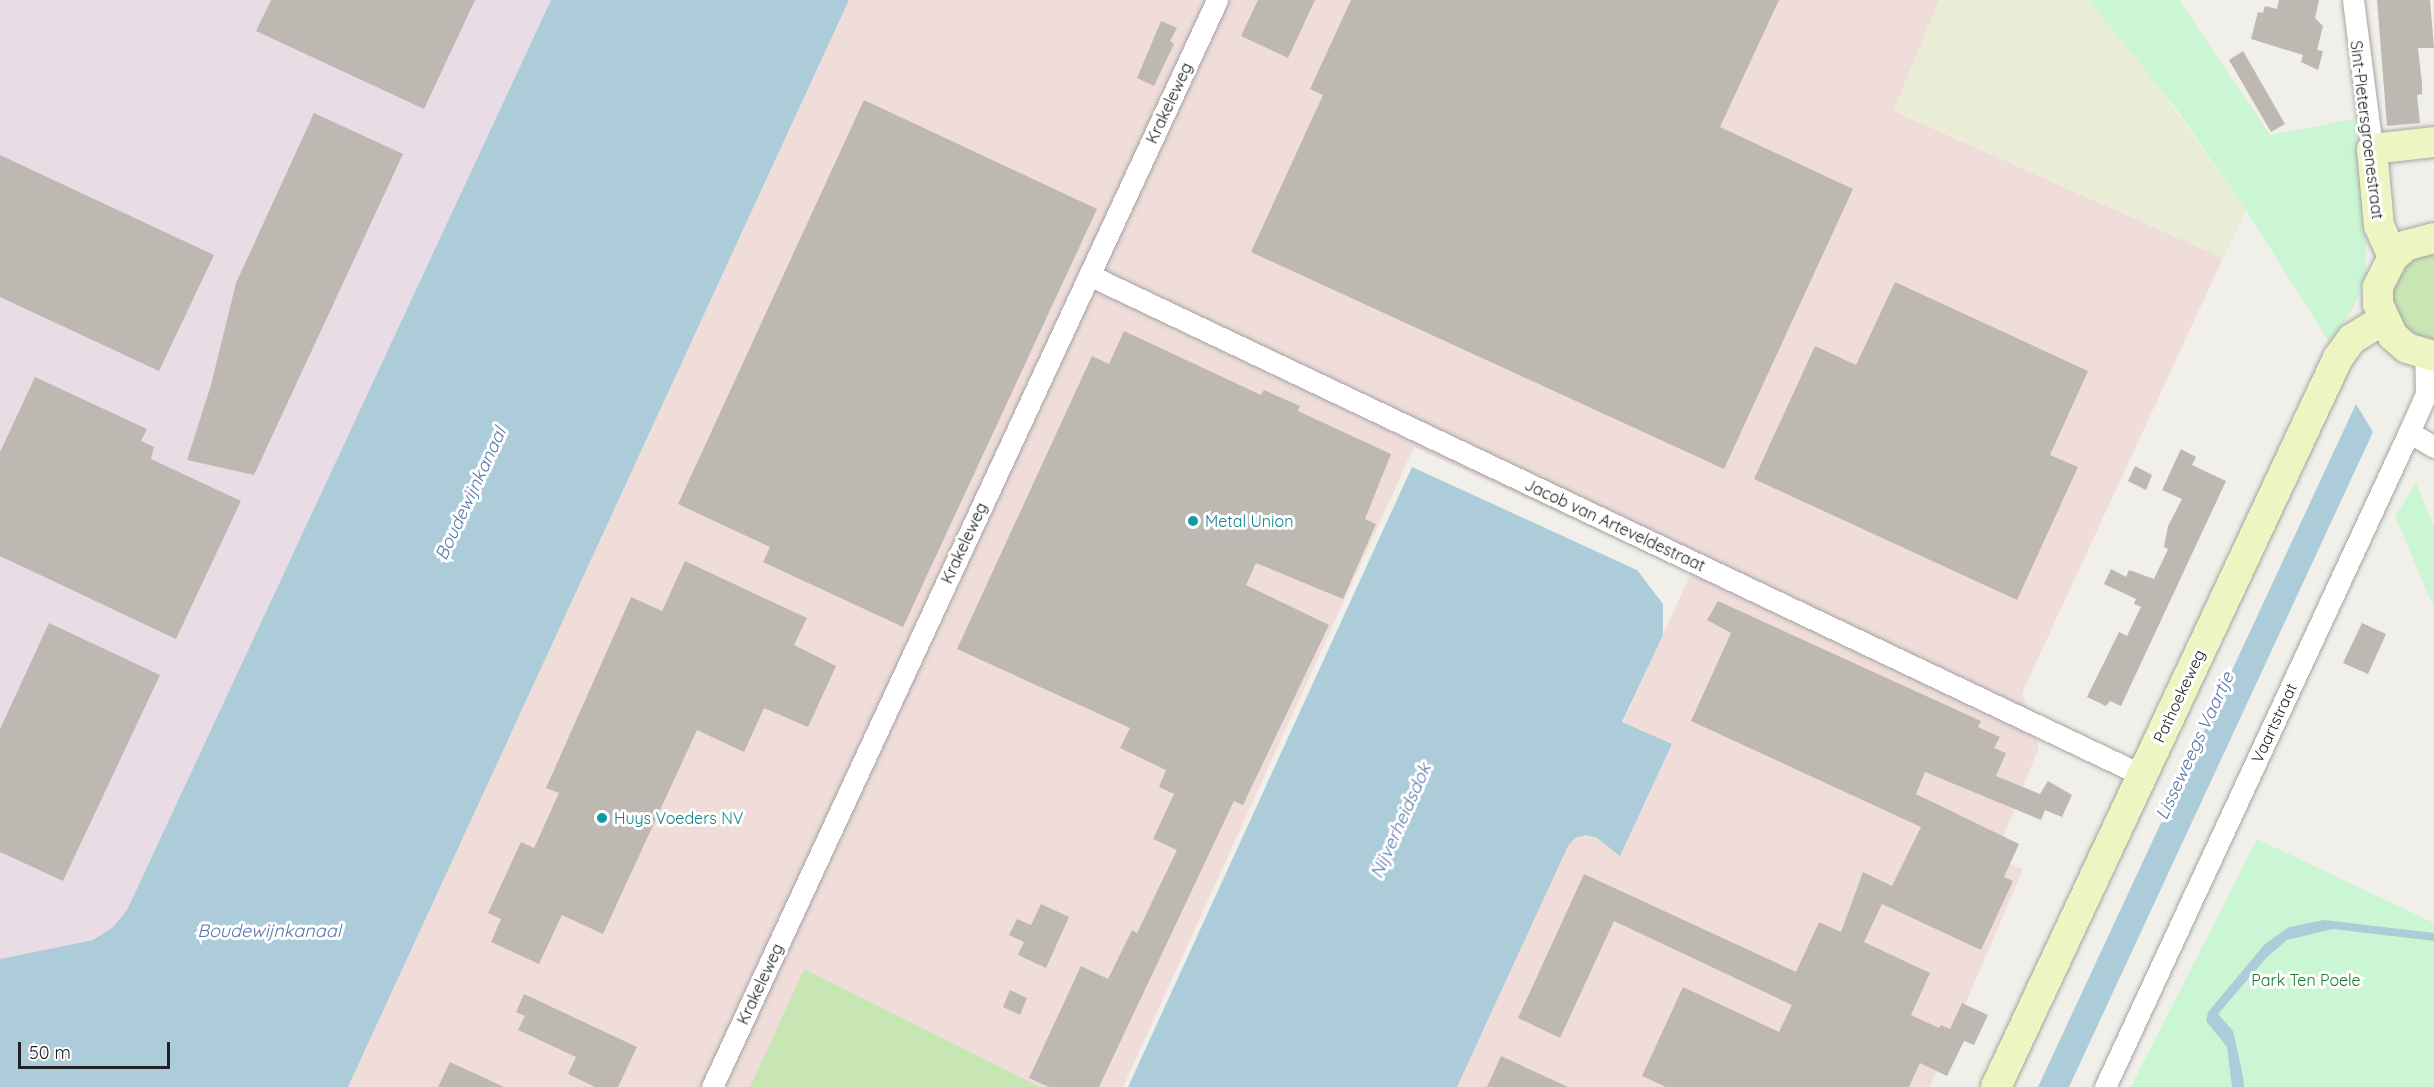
<!DOCTYPE html>
<html>
<head>
<meta charset="utf-8">
<style>
	body { margin:0 }
	#map { position:relative; width:2434px; height:1087px; overflow:hidden; background:#f1efe9; font-family:Quicksand,sans-serif }
	div>[style] { position:absolute }
	[style*='--x'] { left:calc(var(--x)*1px); top:calc(var(--y)*1px); width:calc(var(--w)*1px); rotate:calc(var(--a)*1deg) }
	.commercial>* { inset:0; background:#f0ddda }
	.industrial>* { inset:0; background:#e9dce5 }
	.farmland>* { inset:0; background:#eaedd6 }
	.grass>* { inset:0; background:#c8e6b4 }
	.park>* { inset:0; background:#cbf6d3 }
	.water>* { inset:0; background:#adccda }
	.building>* { inset:0; background:#beb8b2 }
	.roads { filter:drop-shadow(0 0 2px #a5a5a5) drop-shadow(0 0 2px #a5a5a5) }
	.street>* { height:21px; margin:-10.5px; padding:0 10.5px; transform-origin:10.5px; border-radius:10.5px; background:#fff }
	.secondary>* { height:30px; margin:-15px; padding:0 15px; transform-origin:15px; border-radius:15px; background:#eef5c3 }
	.dots>* { width:16px; height:16px; translate:-50% -50%; box-sizing:border-box; border:3px solid #fff; border-radius:50% }
	span { translate:-50% -50%; white-space:nowrap; text-align:center; line-height:1.15; -webkit-text-stroke:6px #fff; paint-order:stroke }
	.street-label { font-size:16px; color:#212121 }
	.culture-label { font-size:16px; color:#0d838f }
	.left { translate:0 -50%; text-align:left }
	.park-label { font-size:16px; color:#167927 }
	.water-label { font-size:18px; color:#57a; font-style:italic }
	.scale { position:absolute; left:18px; top:1042px; width:152px; height:27px; box-sizing:border-box; border:3px solid #212121; border-top:0; padding-left:8px; font-size:18px; line-height:21px; white-space:nowrap; color:#212121; -webkit-text-stroke:4px #fff; paint-order:stroke }
</style>
</head>
<body>
<div id="map">
	<div class="commercial">
		<i style="clip-path:polygon(849px 0,1939px 0,1894px 111px,2223px 258px,2022px 693px,2039px 747px,1995px 858px,2023px 869px,1930px 1087px,1456px 1087px,1691px 573px,1414px 447px,1123px 1087px,348px 1087px)"></i>
	</div>
	<div class="industrial">
		<i style="clip-path:polygon(0 0,551px 0,127px 910px,113px 927px,93px 940px,0 959px)"></i>
	</div>
	<div class="farmland">
		<i style="clip-path:polygon(1939px 0,2089px 0,2126px 41px,2246px 210px,2223px 258px,1894px 110px)"></i>
	</div>
	<div class="grass">
		<i style="clip-path:polygon(2434px 250px,2434px 340px,2429px 340px,2408px 330px,2394px 312px,2391px 288px,2409px 259px)"></i>
		<i style="clip-path:polygon(804px 969px,1040px 1087px,750px 1087px)"></i>
	</div>
	<div class="park">
		<i style="clip-path:polygon(2089px 0,2179px 0,2270px 135px,2354px 119px,2366px 224px,2366px 273px,2357px 300px,2331px 345px,2246px 210px,2175px 107px)"></i>
		<i style="clip-path:polygon(2416px 483px,2434px 526px,2434px 608px,2395px 516px)"></i>
		<i style="clip-path:polygon(2257px 839px,2434px 923px,2434px 1087px,2131px 1087px)"></i>
	</div>
	<div class="water">
		<i style="clip-path:polygon(551px 0,849px 0,348px 1087px,0 1087px,0 959px,93px 940px,113px 927px,127px 910px)"></i>
		<i style="clip-path:polygon(2356px 404px,2373px 432px,2134px 947px,2069px 1087px,2038px 1087px)"></i>
		<i style="clip-path:polygon(1412px 467px,1637px 570px,1663px 604px,1663px 635px,1622px 722px,1672px 744px,1620px 856px,1597px 838px,1586px 835px,1575px 838px,1568px 846px,1457px 1087px,1128px 1087px)"></i>
		<i style="clip-path:polygon(2324px 920px,2434px 933px,2434px 941px,2333px 929px,2287px 940px,2267px 957px,2218px 1014px,2233px 1031px,2243px 1076px,2244px 1087px,2232px 1087px,2227px 1047px,2206px 1021px,2208px 1012px,2265px 944px,2289px 927px)"></i>
	</div>
	<div class="building">
		<i style="clip-path:polygon(271px 0,475px 0,424px 109px,256px 31px)"></i>
		<i style="clip-path:polygon(1258px 0,1315px 0,1288px 58px,1241px 36px)"></i>
		<i style="clip-path:polygon(1351px 0,1779px 0,1720px 127px,1853px 189px,1724px 469px,1251px 252px,1323px 95px,1310px 89px)"></i>
		<i style="clip-path:polygon(2279px 0,2319px 0,2315px 18px,2323px 26px,2317px 50px,2323px 51px,2318px 70px,2301px 62px,2303px 55px,2251px 39px,2258px 12px,2263px 13px,2265px 6px,2277px 9px)"></i>
		<i style="clip-path:polygon(2377px 0,2430px 0,2434px 48px,2418px 48px,2422px 83px,2422px 94px,2417px 95px,2420px 123px,2387px 126px)"></i>
		<i style="clip-path:polygon(1161px 21px,1177px 28px,1170px 41px,1174px 44px,1154px 86px,1137px 78px)"></i>
		<i style="clip-path:polygon(2243px 51px,2285px 124px,2271px 132px,2229px 60px)"></i>
		<i style="clip-path:polygon(864px 100px,1097px 209px,903px 627px,763px 562px,770px 547px,678px 504px)"></i>
		<i style="clip-path:polygon(314px 113px,403px 154px,254px 475px,187px 460px,211px 385px,236px 283px)"></i>
		<i style="clip-path:polygon(0 155px,214px 255px,159px 371px,0 297px)"></i>
		<i style="clip-path:polygon(1895px 282px,2088px 371px,2050px 455px,2078px 467px,2017px 600px,1754px 479px,1815px 346px,1856px 365px)"></i>
		<i style="clip-path:polygon(1124px 331px,1261px 395px,1264px 390px,1300px 406px,1298px 411px,1391px 454px,1365px 519px,1376px 524px,1343px 599px,1256px 563px,1246px 585px,1329px 625px,1243px 805px,1234px 801px,1099px 1087px,1049px 1087px,1029px 1078px,1081px 966px,1108px 979px,1132px 930px,1137px 933px,1177px 850px,1153px 839px,1174px 794px,1159px 787px,1166px 770px,1120px 748px,1130px 728px,957px 649px,1092px 356px,1109px 364px)"></i>
		<i style="clip-path:polygon(35px 377px,147px 429px,141px 441px,154px 447px,151px 459px,241px 501px,176px 639px,0 556px,0 452px)"></i>
		<i style="clip-path:polygon(2181px 449px,2196px 457px,2192px 465px,2226px 481px,2121px 706px,2110px 701px,2106px 706px,2087px 697px,2119px 632px,2127px 636px,2141px 607px,2134px 604px,2136px 599px,2104px 584px,2111px 569px,2126px 577px,2129px 570px,2154px 579px,2168px 549px,2164px 547px,2168px 526px,2182px 499px,2162px 490px)"></i>
		<i style="clip-path:polygon(2135px 466px,2152px 475px,2146px 490px,2128px 481px)"></i>
		<i style="clip-path:polygon(685px 561px,807px 618px,794px 645px,836px 666px,808px 727px,764px 708px,744px 752px,697px 730px,603px 934px,562px 915px,539px 964px,491px 942px,501px 919px,488px 913px,521px 842px,534px 848px,559px 793px,546px 788px,631px 597px,662px 611px)"></i>
		<i style="clip-path:polygon(1718px 601px,1981px 721px,1978px 727px,2000px 737px,1994px 748px,2006px 753px,1996px 776px,2040px 794px,2048px 781px,2072px 795px,2062px 817px,2045px 810px,2041px 820px,1925px 772px,1916px 794px,2019px 844px,2004px 877px,2013px 881px,1981px 950px,1882px 904px,1864px 942px,1930px 973px,1911px 1015px,1939px 1028px,1941px 1025px,1950px 1029px,1962px 1003px,1988px 1015px,1974px 1045px,1964px 1041px,1947px 1076px,1920px 1063px,1909px 1087px,1666px 1087px,1642px 1076px,1683px 987px,1779px 1032px,1792px 1005px,1614px 921px,1560px 1038px,1518px 1018px,1584px 874px,1796px 972px,1819px 922px,1841px 932px,1863px 872px,1892px 886px,1921px 827px,1691px 721px,1731px 633px,1707px 620px)"></i>
		<i style="clip-path:polygon(49px 623px,160px 675px,63px 881px,0 852px,0 729px)"></i>
		<i style="clip-path:polygon(2362px 623px,2386px 634px,2368px 674px,2343px 663px)"></i>
		<i style="clip-path:polygon(1041px 904px,1069px 917px,1046px 968px,1018px 955px,1024px 942px,1009px 935px,1017px 919px,1031px 925px)"></i>
		<i style="clip-path:polygon(1010px 990px,1027px 998px,1020px 1015px,1003px 1007px)"></i>
		<i style="clip-path:polygon(524px 994px,637px 1047px,618px 1087px,595px 1087px,568px 1074px,576px 1057px,518px 1030px,525px 1016px,516px 1012px)"></i>
		<i style="clip-path:polygon(1501px 1056px,1568px 1087px,1487px 1087px)"></i>
		<i style="clip-path:polygon(450px 1062px,504px 1087px,438px 1087px)"></i>
	</div>
	<div class="roads">
		<div class="street">
			<i style="--x:2353;--y:0;--w:150;--a:82.7"></i>
			<i style="--x:1089;--y:275;--w:1166;--a:25.4"></i>
			<i style="--x:2409;--y:432;--w:29;--a:31"></i>
			<i style="--x:712;--y:1087;--w:1199;--a:-65.08"></i>
			<i style="--x:2105;--y:1087;--w:722;--a:-65.1"></i>
			<i style="--x:2409;--y:432;--w:42;--a:-65.9"></i>
			<i style="--x:2426;--y:394;--w:39;--a:-91"></i>
		</div>
		<div class="secondary">
			<i style="--x:2434;--y:238;--w:28;--a:165"></i>
			<i style="--x:2407;--y:245;--w:18;--a:139"></i>
			<i style="--x:2393;--y:257;--w:34;--a:117"></i>
			<i style="--x:2378;--y:287;--w:17;--a:90"></i>
			<i style="--x:2378;--y:304;--w:35;--a:65"></i>
			<i style="--x:2393;--y:336;--w:18;--a:41"></i>
			<i style="--x:2407;--y:348;--w:28;--a:17"></i>
			<i style="--x:2393;--y:257;--w:34;--a:-114"></i>
			<i style="--x:2379;--y:226;--w:77;--a:-95.2"></i>
			<i style="--x:2372;--y:149;--w:62;--a:-6.4"></i>
			<i style="--x:1996;--y:1087;--w:805;--a:-64.87"></i>
			<i style="--x:2338;--y:358;--w:24;--a:-54"></i>
			<i style="--x:2352;--y:339;--w:36;--a:-32"></i>
		</div>
	</div>
	<div class="dots">
		<i style="left:1193px;top:521px;background:#0f9aa8"></i>
		<i style="left:602px;top:818px;background:#0f9aa8"></i>
	</div>
	<div class="street-label">
		<span style="left:1169px;top:103px;rotate:-65deg">Krakeleweg</span>
		<span style="left:2367px;top:130px;rotate:83deg">Sint-Pietersgroenestraat</span>
		<span style="left:1615px;top:525px;rotate:25deg">Jacob van Arteveldestraat</span>
		<span style="left:964px;top:543px;rotate:-65deg">Krakeleweg</span>
		<span style="left:2179px;top:696px;rotate:-65deg">Pathoekeweg</span>
		<span style="left:2274px;top:723px;rotate:-65deg">Vaartstraat</span>
		<span style="left:760px;top:984px;rotate:-65deg">Krakeleweg</span>
	</div>
	<div class="culture-label">
		<span class="left" style="left:1205px;top:521px">Metal Union</span>
		<span class="left" style="left:614px;top:818px">Huys Voeders NV</span>
	</div>
	<div class="park-label">
		<span style="left:2306px;top:980px">Park Ten Poele</span>
	</div>
	<div class="water-label">
		<span style="left:471px;top:494px;rotate:-65deg">Boudewijnkanaal</span>
		<span style="left:2195px;top:746px;rotate:-65deg">Lisseweegs Vaartje</span>
		<span style="left:1401px;top:821px;rotate:-66deg">Nijverheidsdok</span>
		<span style="left:269px;top:931px">Boudewijnkanaal</span>
	</div>
	<div class="scale">50 m</div>
</div>
</body>
</html>
